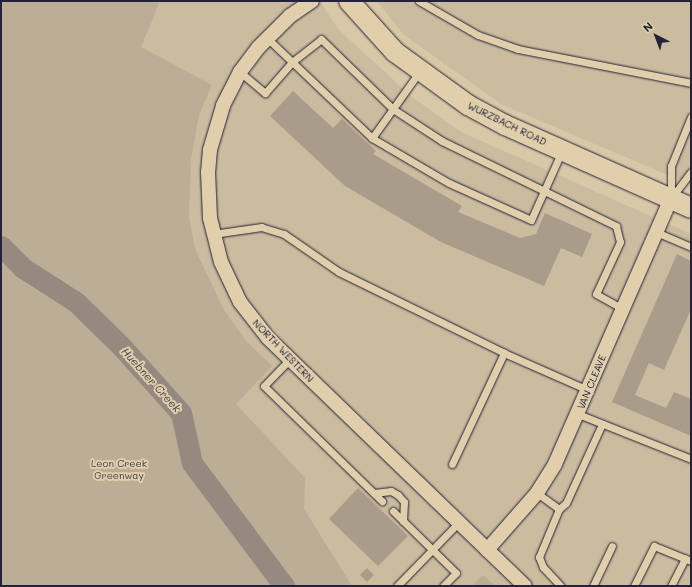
<!DOCTYPE html>
<html>
<head>
<meta charset="utf-8">
<style>
	body { margin:0 }
	#map { position:relative; width:692px; height:587px; overflow:hidden; background:#d9c8a7; font-family:Mali,sans-serif }
	div>[style] { position:absolute }
	[style*='--x'] { left:calc(var(--x)*1px); top:calc(var(--y)*1px); width:calc(var(--w)*1px); rotate:calc(var(--a)*1deg) }
	.built>* { inset:0; background:#cbbb9f }
	.green>* { inset:0; background:#bbad96 }
	.river>* { height:21px; margin:-10.5px; padding:0 10.5px; transform-origin:10.5px; border-radius:10.5px; background:#968a80 }
	.building>* { inset:0; background:#a99c8b }
	.roads { filter:drop-shadow(0 0 1px #22223b) drop-shadow(0 0 1px #22223b) }
	.service>* { height:7px; margin:-3.5px; padding:0 3.5px; transform-origin:3.5px; border-radius:3.5px; background:#e1cfac }
	.minor>* { height:14px; margin:-7px; padding:0 7px; transform-origin:7px; border-radius:7px; background:#e1cfac }
	.secondary>* { height:20px; margin:-10px; padding:0 10px; transform-origin:10px; border-radius:10px; background:#e1cfac }
	span { translate:-50% -50%; white-space:nowrap; text-align:center; line-height:1.15; -webkit-text-stroke:4px #e1cfac; paint-order:stroke }
	.street-label { font-size:10px; color:#22223b }
	.park-label { font-size:10px; color:#413e4d }
	.water-label { font-size:11px; color:#3f3c4c; font-style:italic }
	.frame { position:absolute; inset:0; border:2px solid #22223b; pointer-events:none }
	.north { position:absolute; left:636px; top:16px; width:40px; height:40px; -webkit-text-stroke:3px #e1cfac; paint-order:stroke; rotate:318deg; font-size:11px; font-weight:700; line-height:16px; text-align:center; color:#22223b }
	.north::after { content:''; display:block; margin:auto; width:14px; height:18px; background:#22223b; clip-path:polygon(50% 0,100% 100%,50% 72%,0 100%) }
</style>
</head>
<body>
<div id="map">
	<div class="built">
		<i style="clip-path:polygon(89px 1px,320px 1px,338px 29px,412px 97px,461px 132px,691px 234px,691px 586px,351px 586px,142px 302px,1px 11px)"></i>
		<i style="clip-path:polygon(377px 1px,691px 1px,691px 185px,501px 104px,403px 34px)"></i>
	</div>
	<div class="green">
		<i style="clip-path:polygon(1px 1px,160px 1px,141px 47px,212px 85px,199px 115px,191px 159px,189px 217px,195px 249px,224px 310px,247px 342px,272px 366px,236px 404px,305px 478px,304px 509px,352px 586px,1px 586px)"></i>
		<i style="clip-path:polygon(483px 575px,495px 586px,472px 586px)"></i>
	</div>
	<div class="river">
		<i style="--x:1;--y:246;--w:31;--a:45"></i>
		<i style="--x:23;--y:268;--w:63;--a:32.7"></i>
		<i style="--x:76;--y:302;--w:63;--a:44.4"></i>
		<i style="--x:121;--y:346;--w:90;--a:48.2"></i>
		<i style="--x:181;--y:413;--w:51;--a:77.6"></i>
		<i style="--x:192;--y:463;--w:154;--a:53.2"></i>
	</div>
	<div class="building">
		<i style="clip-path:polygon(293px 91px,333px 128px,342px 119px,376px 151px,373px 154px,462px 206px,458px 212px,520px 238px,536px 234px,545px 213px,592px 234px,582px 257px,561px 248px,544px 286px,441px 242px,345px 186px,270px 116px)"></i>
		<i style="clip-path:polygon(677px 254px,691px 261px,691px 309px,664px 370px,649px 363px,635px 395px,666px 408px,674px 392px,691px 399px,691px 436px,612px 402px)"></i>
		<i style="clip-path:polygon(358px 488px,408px 536px,378px 566px,329px 519px)"></i>
		<i style="clip-path:polygon(367px 568px,374px 575px,367px 582px,360px 575px)"></i>
	</div>
	<div class="roads">
		<div class="service">
			<i style="--x:419;--y:1;--w:68;--a:30"></i>
			<i style="--x:478;--y:35;--w:42;--a:19.3"></i>
			<i style="--x:518;--y:49;--w:176;--a:11.1"></i>
			<i style="--x:267;--y:38;--w:145;--a:43.6"></i>
			<i style="--x:372;--y:138;--w:89;--a:30.3"></i>
			<i style="--x:449;--y:183;--w:90;--a:24.3"></i>
			<i style="--x:531;--y:220;--w:73;--a:-65.9"></i>
			<i style="--x:240;--y:72;--w:33;--a:40"></i>
			<i style="--x:265;--y:93;--w:41;--a:-48.9"></i>
			<i style="--x:292;--y:62;--w:37;--a:-38"></i>
			<i style="--x:321;--y:39;--w:100;--a:44.2"></i>
			<i style="--x:393;--y:109;--w:59;--a:33.1"></i>
			<i style="--x:442;--y:141;--w:194;--a:26"></i>
			<i style="--x:616;--y:226;--w:16;--a:76"></i>
			<i style="--x:620;--y:242;--w:57;--a:114.8"></i>
			<i style="--x:596;--y:294;--w:31;--a:29"></i>
			<i style="--x:372;--y:138;--w:82;--a:-54.4"></i>
			<i style="--x:671;--y:197;--w:31;--a:-90"></i>
			<i style="--x:671;--y:166;--w:53;--a:-67.8"></i>
			<i style="--x:672;--y:197;--w:31;--a:-53"></i>
			<i style="--x:656;--y:232;--w:38;--a:23"></i>
			<i style="--x:213;--y:234;--w:49;--a:-8.3"></i>
			<i style="--x:261;--y:227;--w:24;--a:17"></i>
			<i style="--x:284;--y:234;--w:67;--a:34.6"></i>
			<i style="--x:339;--y:272;--w:184;--a:26.1"></i>
			<i style="--x:504;--y:353;--w:92;--a:23.8"></i>
			<i style="--x:290;--y:359;--w:37;--a:134"></i>
			<i style="--x:264;--y:386;--w:165;--a:44.3"></i>
			<i style="--x:578;--y:414;--w:122;--a:21.7"></i>
			<i style="--x:452;--y:464;--w:123;--a:-64.9"></i>
			<i style="--x:374;--y:493;--w:17;--a:-7"></i>
			<i style="--x:391;--y:491;--w:8;--a:30"></i>
			<i style="--x:398;--y:495;--w:9;--a:49"></i>
			<i style="--x:404;--y:502;--w:19;--a:93"></i>
			<i style="--x:537;--y:493;--w:27;--a:36"></i>
			<i style="--x:559;--y:509;--w:52;--a:112.6"></i>
			<i style="--x:539;--y:557;--w:11;--a:68"></i>
			<i style="--x:543;--y:567;--w:26;--a:47"></i>
			<i style="--x:559;--y:509;--w:9;--a:-41"></i>
			<i style="--x:566;--y:503;--w:87;--a:-65.5"></i>
			<i style="--x:393;--y:511;--w:88;--a:44.5"></i>
			<i style="--x:456;--y:573;--w:18;--a:135"></i>
			<i style="--x:397;--y:586;--w:89;--a:-45.9"></i>
			<i style="--x:593;--y:586;--w:44;--a:-64.6"></i>
			<i style="--x:634;--y:586;--w:45;--a:-63.4"></i>
			<i style="--x:654;--y:546;--w:40;--a:22"></i>
			<i style="--x:671;--y:586;--w:31;--a:-63"></i>
		</div>
		<div class="minor">
			<i style="--x:312;--y:1;--w:27;--a:146"></i>
			<i style="--x:290;--y:16;--w:45;--a:135"></i>
			<i style="--x:258;--y:48;--w:30;--a:127"></i>
			<i style="--x:240;--y:72;--w:38;--a:117"></i>
			<i style="--x:223;--y:106;--w:46;--a:106.5"></i>
			<i style="--x:210;--y:150;--w:22;--a:95"></i>
			<i style="--x:208;--y:172;--w:46;--a:87.5"></i>
			<i style="--x:210;--y:218;--w:45;--a:76"></i>
			<i style="--x:221;--y:262;--w:44;--a:64.6"></i>
			<i style="--x:240;--y:302;--w:46;--a:52.1"></i>
			<i style="--x:268;--y:338;--w:357;--a:44"></i>
			<i style="--x:487;--y:550;--w:76;--a:-48.7"></i>
			<i style="--x:537;--y:493;--w:34;--a:-58"></i>
			<i style="--x:555;--y:464;--w:289;--a:-66.4"></i>
		</div>
		<div class="secondary">
			<i style="--x:349;--y:1;--w:69;--a:48"></i>
			<i style="--x:395;--y:52;--w:90;--a:36"></i>
			<i style="--x:468;--y:105;--w:42;--a:28.4"></i>
			<i style="--x:505;--y:125;--w:204;--a:24"></i>
		</div>
	</div>
	<div class="street-label">
		<span style="left:507px;top:124px;rotate:26deg">WURZBACH ROAD</span>
		<span style="left:283px;top:351px;rotate:46deg">NORTH WESTERN</span>
		<span style="left:592px;top:382px;rotate:-67deg">VAN CLEAVE</span>
	</div>
	<div class="park-label">
		<span style="left:119px;top:469px">Leon Creek<br>Greenway</span>
	</div>
	<div class="water-label">
		<span style="left:151px;top:380px;rotate:48deg">Huebner Creek</span>
	</div>
	<div class="frame"></div>
	<div class="north">N</div>
</div>
</body>
</html>
